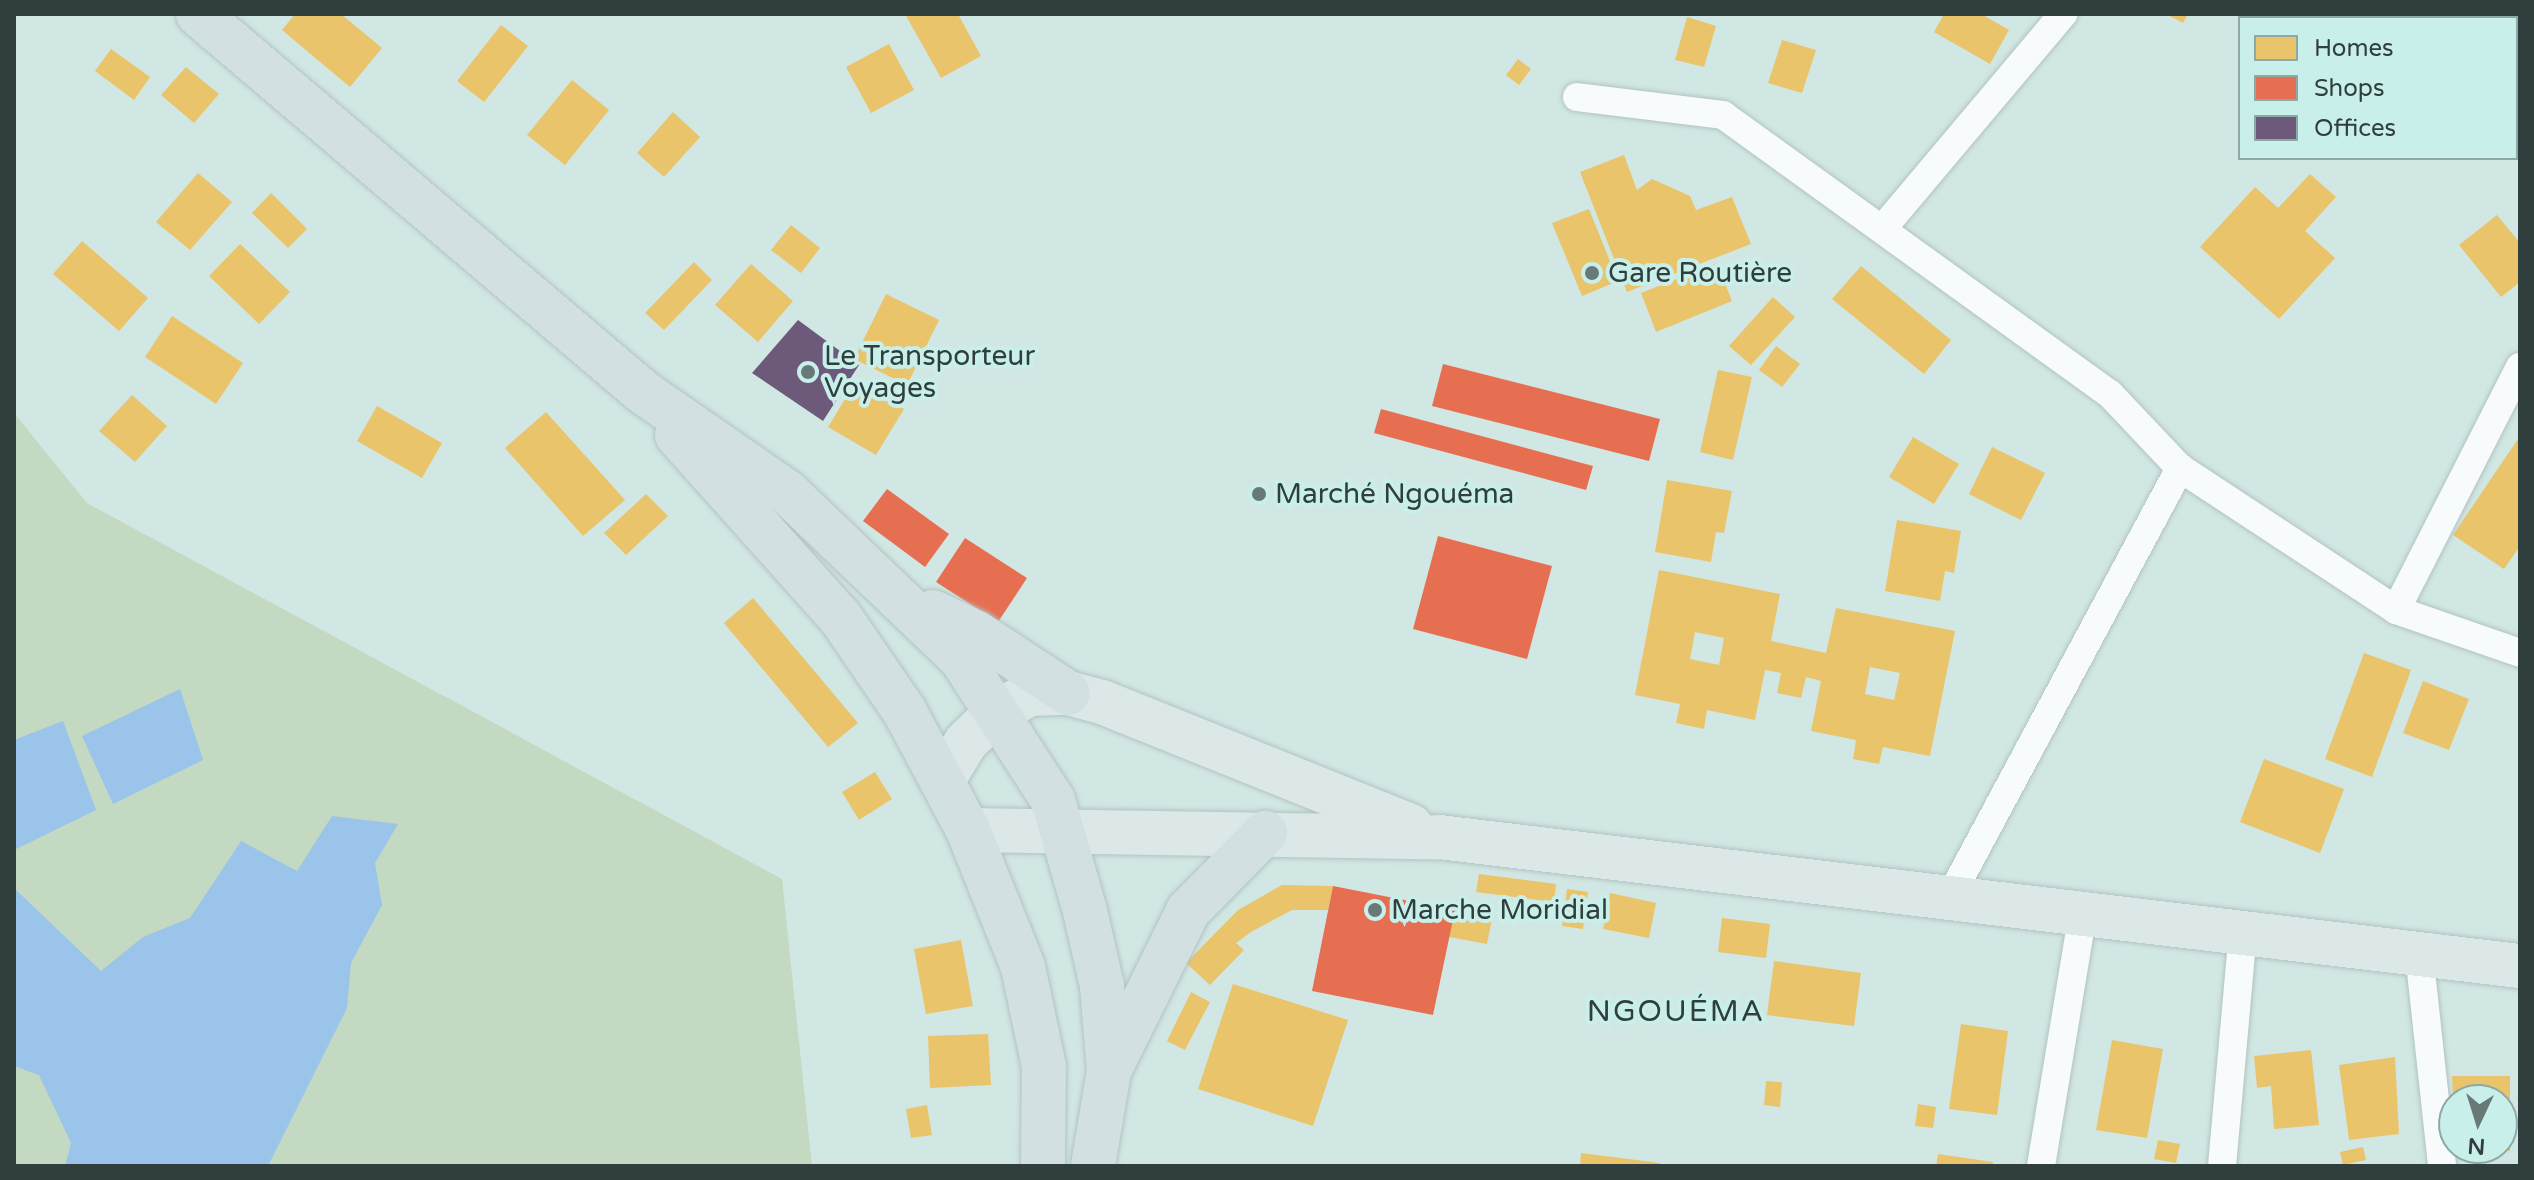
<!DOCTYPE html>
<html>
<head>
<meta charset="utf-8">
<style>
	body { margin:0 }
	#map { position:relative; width:2534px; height:1180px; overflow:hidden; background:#d1e7e4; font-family:"Varela Round",sans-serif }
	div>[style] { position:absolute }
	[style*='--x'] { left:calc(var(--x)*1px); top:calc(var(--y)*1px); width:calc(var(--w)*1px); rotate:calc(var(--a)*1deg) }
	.green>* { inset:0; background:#c4d9c1 }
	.water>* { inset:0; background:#9ac4e9 }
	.homes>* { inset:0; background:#e9c46a }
	.shops>* { inset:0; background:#e76f51 }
	.offices>* { inset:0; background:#6d597a }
	.roads { filter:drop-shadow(0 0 2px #b2c3c1) drop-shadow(0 0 2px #b2c3c1) }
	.minor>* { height:28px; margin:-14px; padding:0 14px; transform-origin:14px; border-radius:14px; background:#f8fbfb }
	.primary>* { height:44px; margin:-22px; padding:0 22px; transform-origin:22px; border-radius:22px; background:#dce7e8 }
	.trunk>* { height:44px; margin:-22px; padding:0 22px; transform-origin:22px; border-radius:22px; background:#d2e0e2 }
	.dots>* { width:22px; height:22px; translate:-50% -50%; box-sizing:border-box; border:4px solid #c9efeb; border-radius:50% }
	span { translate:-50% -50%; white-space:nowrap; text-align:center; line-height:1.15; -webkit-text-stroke:8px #c9efeb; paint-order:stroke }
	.poi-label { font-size:28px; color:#303f3e }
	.left { translate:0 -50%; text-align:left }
	.neighbourhood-label { font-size:30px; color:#303f3e; letter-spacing:2px }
	.frame { position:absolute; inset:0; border:16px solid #303f3e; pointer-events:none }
	.legend { position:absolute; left:2238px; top:16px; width:280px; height:144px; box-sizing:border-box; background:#c9efeb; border:2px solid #8ca9a6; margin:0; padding:10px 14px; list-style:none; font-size:24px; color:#303f3e }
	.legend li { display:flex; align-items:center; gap:16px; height:40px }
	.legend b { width:40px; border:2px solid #8ca9a6 }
	.north { position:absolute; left:2438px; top:1084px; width:80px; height:80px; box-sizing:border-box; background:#c9efeb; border:2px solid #8ca9a6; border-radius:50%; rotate:184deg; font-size:22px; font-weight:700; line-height:32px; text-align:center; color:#303f3e }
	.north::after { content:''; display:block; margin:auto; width:28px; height:36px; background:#687a78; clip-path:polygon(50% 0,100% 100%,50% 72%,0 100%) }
</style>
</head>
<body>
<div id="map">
	<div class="green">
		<i style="clip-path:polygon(14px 413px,87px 503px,782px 879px,812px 1166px,14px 1166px)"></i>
	</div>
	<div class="water">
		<i style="clip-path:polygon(180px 689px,203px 760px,113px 804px,82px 736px)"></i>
		<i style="clip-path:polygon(63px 721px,96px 810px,14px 850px,14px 740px)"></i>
		<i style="clip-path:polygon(332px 816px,398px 824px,375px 863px,382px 905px,351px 963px,347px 1008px,268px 1166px,65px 1166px,71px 1143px,39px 1075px,14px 1066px,14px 888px,101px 971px,143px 937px,190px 918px,241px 841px,297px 871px)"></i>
	</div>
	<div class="homes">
		<i style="clip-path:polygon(295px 14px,341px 14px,382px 48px,350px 87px,282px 30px)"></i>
		<i style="clip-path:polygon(905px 14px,958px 14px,981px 56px,941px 78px)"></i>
		<i style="clip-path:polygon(1944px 14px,1981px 14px,2009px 30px,1990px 64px,1934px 32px)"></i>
		<i style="clip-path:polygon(2166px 14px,2188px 14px,2183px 23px)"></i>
		<i style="clip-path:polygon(2248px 14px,2306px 14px,2303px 18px)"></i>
		<i style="clip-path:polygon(1687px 17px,1716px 26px,1704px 67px,1675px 60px)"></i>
		<i style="clip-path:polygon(501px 25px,528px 46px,484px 102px,457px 81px)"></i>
		<i style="clip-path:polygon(1782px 40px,1816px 50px,1802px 93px,1768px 83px)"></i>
		<i style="clip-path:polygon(889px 44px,914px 90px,871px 113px,846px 67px)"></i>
		<i style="clip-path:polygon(111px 49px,150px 77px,134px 100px,95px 71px)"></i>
		<i style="clip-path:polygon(1518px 59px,1531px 69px,1519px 85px,1506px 75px)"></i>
		<i style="clip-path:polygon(186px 67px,219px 94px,194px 123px,161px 95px)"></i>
		<i style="clip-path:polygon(572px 80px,609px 110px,565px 165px,527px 135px)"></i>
		<i style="clip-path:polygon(673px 112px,700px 137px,664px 177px,637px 153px)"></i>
		<i style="clip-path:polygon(1624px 155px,1637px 190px,1652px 179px,1690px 196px,1696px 210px,1732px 197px,1751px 244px,1627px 292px,1580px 172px)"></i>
		<i style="clip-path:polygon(198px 173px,232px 202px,190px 250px,156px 222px)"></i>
		<i style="clip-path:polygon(2310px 174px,2336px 197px,2305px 231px,2335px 258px,2279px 319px,2200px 247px,2255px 187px,2278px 208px)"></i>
		<i style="clip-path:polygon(271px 193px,307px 229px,288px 248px,252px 213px)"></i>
		<i style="clip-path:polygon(1589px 209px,1618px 281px,1582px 296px,1552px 223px)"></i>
		<i style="clip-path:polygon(2497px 215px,2520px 243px,2520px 282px,2501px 297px,2459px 245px)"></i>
		<i style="clip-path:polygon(791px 225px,820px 248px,801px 273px,771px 250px)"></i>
		<i style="clip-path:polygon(82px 241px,148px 298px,119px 331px,53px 274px)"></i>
		<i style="clip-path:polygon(240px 244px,290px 292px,259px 324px,209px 276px)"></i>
		<i style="clip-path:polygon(694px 262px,712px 280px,664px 330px,645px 313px)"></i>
		<i style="clip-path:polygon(1717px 263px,1732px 301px,1656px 332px,1641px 293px)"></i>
		<i style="clip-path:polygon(751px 264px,793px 301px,758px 342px,715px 305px)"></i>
		<i style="clip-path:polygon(1861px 266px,1951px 340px,1924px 374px,1832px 299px)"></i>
		<i style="clip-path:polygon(886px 294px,939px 320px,907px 385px,854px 359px)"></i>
		<i style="clip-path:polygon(1773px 297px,1795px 317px,1751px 365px,1729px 346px)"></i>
		<i style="clip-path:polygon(172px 316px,243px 363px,216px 404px,145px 357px)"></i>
		<i style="clip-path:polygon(1776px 346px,1800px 364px,1782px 387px,1759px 370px)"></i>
		<i style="clip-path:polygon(1718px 370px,1752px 377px,1733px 460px,1700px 452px)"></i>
		<i style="clip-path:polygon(856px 381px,904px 409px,876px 455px,828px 427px)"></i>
		<i style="clip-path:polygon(132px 395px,167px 426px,135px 462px,99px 431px)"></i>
		<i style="clip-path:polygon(377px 406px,442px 443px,422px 478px,357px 441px)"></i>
		<i style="clip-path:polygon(546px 412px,625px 500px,583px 536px,505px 448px)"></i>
		<i style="clip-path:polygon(2520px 436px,2520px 546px,2504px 569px,2453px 535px)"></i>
		<i style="clip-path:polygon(1913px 437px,1959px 464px,1934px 504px,1889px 477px)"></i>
		<i style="clip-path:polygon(1992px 447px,2045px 473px,2021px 520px,1969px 494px)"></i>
		<i style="clip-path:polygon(1667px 480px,1732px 491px,1724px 533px,1716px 532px,1711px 562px,1655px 552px)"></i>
		<i style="clip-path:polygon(646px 494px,668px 516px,626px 555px,604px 533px)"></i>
		<i style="clip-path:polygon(1897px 520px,1961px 531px,1954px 573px,1945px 571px,1940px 601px,1885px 591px)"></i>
		<i style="clip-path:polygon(evenodd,1659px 570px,1780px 594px,1771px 641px,1826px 653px,1836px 608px,1955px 631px,1930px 756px,1883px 747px,1879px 764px,1853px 759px,1856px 740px,1811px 731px,1821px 681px,1806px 677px,1801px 698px,1777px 693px,1781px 673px,1765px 670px,1755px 720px,1707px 710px,1704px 729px,1676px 723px,1680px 704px,1635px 695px,1659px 570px,1695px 632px,1724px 638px,1719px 665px,1690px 659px,1695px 632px,1659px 570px,1870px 667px,1900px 673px,1894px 700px,1865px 694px,1870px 667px)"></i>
		<i style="clip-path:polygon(753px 598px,858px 723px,828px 747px,724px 623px)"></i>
		<i style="clip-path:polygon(2364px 653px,2411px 670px,2372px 777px,2325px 759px)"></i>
		<i style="clip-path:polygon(2423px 681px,2469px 699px,2449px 750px,2403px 733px)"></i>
		<i style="clip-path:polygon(2264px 759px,2344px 789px,2320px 853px,2240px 822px)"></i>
		<i style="clip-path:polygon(875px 772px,892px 799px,859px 820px,842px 792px)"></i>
		<i style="clip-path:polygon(1479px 874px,1556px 884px,1554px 902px,1476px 892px)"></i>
		<i style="clip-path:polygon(1282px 885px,1333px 886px,1328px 910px,1292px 910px,1251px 932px,1236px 943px,1244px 950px,1210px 985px,1186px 963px,1238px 910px)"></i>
		<i style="clip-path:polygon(1567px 889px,1588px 892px,1583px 929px,1562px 926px)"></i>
		<i style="clip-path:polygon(1610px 893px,1656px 903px,1649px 938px,1603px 929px)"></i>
		<i style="clip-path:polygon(1456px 900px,1494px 908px,1487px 944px,1449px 937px)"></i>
		<i style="clip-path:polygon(1722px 918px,1770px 924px,1766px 958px,1718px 952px)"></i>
		<i style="clip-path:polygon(961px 940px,973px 1006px,926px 1014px,914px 949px)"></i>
		<i style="clip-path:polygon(1774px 961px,1861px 973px,1854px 1026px,1767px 1015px)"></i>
		<i style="clip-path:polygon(1233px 984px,1348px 1020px,1313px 1126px,1198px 1089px)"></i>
		<i style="clip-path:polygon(1191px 992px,1210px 1002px,1185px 1050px,1167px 1041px)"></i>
		<i style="clip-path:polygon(1961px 1024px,2008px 1031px,1997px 1115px,1949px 1109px)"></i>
		<i style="clip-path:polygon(988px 1034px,991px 1085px,930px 1088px,928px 1036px)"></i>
		<i style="clip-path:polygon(2112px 1040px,2163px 1049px,2147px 1138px,2096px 1130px)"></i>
		<i style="clip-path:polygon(2311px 1050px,2319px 1125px,2274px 1129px,2271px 1086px,2257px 1088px,2254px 1056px)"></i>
		<i style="clip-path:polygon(2395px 1057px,2399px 1134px,2349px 1140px,2339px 1065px)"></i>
		<i style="clip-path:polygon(2452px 1076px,2510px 1076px,2510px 1151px,2502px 1151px,2502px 1100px,2453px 1100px)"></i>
		<i style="clip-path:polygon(1766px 1081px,1782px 1082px,1780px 1107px,1764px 1105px)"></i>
		<i style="clip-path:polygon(1918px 1104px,1936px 1107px,1933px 1128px,1915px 1126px)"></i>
		<i style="clip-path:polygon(927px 1105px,932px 1135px,911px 1138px,906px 1109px)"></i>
		<i style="clip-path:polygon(2158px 1140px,2180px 1144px,2176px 1163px,2154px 1159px)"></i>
		<i style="clip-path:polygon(2363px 1147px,2366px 1160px,2343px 1165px,2340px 1152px)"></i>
		<i style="clip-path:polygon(1581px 1153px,1660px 1163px,1660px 1166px,1580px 1166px)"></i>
		<i style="clip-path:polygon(1938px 1154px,1993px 1162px,1992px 1166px,1936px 1166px)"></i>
	</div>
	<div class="shops">
		<i style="clip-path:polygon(1443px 364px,1660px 419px,1649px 461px,1432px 406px)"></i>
		<i style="clip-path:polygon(1381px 409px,1593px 466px,1586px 490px,1374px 433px)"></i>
		<i style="clip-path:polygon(887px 489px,949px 534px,925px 567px,863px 521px)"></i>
		<i style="clip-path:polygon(1438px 536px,1552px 566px,1527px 659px,1413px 629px)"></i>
		<i style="clip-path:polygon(965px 538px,1027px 578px,998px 622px,936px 582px)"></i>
		<i style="clip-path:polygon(1333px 886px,1455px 910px,1433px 1015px,1312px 991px)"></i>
	</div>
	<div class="offices">
		<i style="clip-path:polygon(798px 320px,859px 365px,823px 421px,752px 373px)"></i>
	</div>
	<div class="roads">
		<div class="minor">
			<i style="--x:1577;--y:97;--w:147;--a:7"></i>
			<i style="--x:1723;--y:115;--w:477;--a:35.8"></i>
			<i style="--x:2110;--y:394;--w:102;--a:46.6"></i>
			<i style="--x:2180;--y:468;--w:258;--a:33.3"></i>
			<i style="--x:2396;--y:610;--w:131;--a:19.1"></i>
			<i style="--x:1883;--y:228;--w:280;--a:-49.9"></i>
			<i style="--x:2396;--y:610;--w:273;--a:-63"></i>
			<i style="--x:1950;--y:897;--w:487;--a:-61.8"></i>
			<i style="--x:2419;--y:953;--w:214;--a:83.8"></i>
			<i style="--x:2041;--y:1166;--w:258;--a:-80.6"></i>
			<i style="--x:2222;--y:1166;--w:238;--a:-84.9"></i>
		</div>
		<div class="primary">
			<i style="--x:943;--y:780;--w:44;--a:-58.8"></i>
			<i style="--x:966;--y:742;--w:45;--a:-44.1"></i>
			<i style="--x:998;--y:711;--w:36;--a:-28"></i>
			<i style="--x:1030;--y:694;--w:38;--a:-2"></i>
			<i style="--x:1068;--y:693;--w:35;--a:15"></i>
			<i style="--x:1102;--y:702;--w:333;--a:21.9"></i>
			<i style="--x:968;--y:830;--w:471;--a:0.9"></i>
			<i style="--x:1439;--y:837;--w:1089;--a:6.81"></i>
		</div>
		<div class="trunk">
			<i style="--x:198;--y:14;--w:584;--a:40.35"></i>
			<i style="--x:643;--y:392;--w:175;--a:34.8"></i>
			<i style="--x:787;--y:492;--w:240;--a:43.7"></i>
			<i style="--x:961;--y:658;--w:169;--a:57.1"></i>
			<i style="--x:1053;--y:800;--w:116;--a:73.9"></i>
			<i style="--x:1085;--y:911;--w:77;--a:77.2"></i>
			<i style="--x:1102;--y:986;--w:85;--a:85.3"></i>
			<i style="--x:1109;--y:1071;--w:96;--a:99.6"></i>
			<i style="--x:677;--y:435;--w:244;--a:48.2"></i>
			<i style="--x:840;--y:617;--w:115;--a:55.6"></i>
			<i style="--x:905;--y:712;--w:134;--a:61.9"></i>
			<i style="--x:968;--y:830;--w:148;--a:68.1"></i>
			<i style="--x:1023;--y:967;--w:102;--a:78.1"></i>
			<i style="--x:1044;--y:1067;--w:99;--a:90.6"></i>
			<i style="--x:933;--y:612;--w:47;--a:25.5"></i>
			<i style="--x:975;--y:632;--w:111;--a:33.3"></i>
			<i style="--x:1110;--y:1069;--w:176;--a:-63.7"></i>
			<i style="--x:1188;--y:911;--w:110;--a:-45.4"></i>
		</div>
	</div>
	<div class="dots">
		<i style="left:1592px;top:273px;background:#687a78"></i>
		<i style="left:808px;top:372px;background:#687a78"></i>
		<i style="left:1259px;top:494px;background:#687a78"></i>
		<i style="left:1375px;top:910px;background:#687a78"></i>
	</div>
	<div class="poi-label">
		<span class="left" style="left:1608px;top:273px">Gare Routière</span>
		<span class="left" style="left:824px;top:372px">Le Transporteur<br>Voyages</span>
		<span class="left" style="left:1275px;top:494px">Marché Ngouéma</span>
		<span class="left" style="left:1391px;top:910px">Marche Moridial</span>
	</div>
	<div class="neighbourhood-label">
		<span style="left:1676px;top:1012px">NGOUÉMA</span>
	</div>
	<div class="frame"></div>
	<ul class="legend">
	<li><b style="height:22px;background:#e9c46a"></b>Homes</li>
	<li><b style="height:22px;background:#e76f51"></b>Shops</li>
	<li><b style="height:22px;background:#6d597a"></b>Offices</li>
	</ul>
	<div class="north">N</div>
</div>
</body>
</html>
